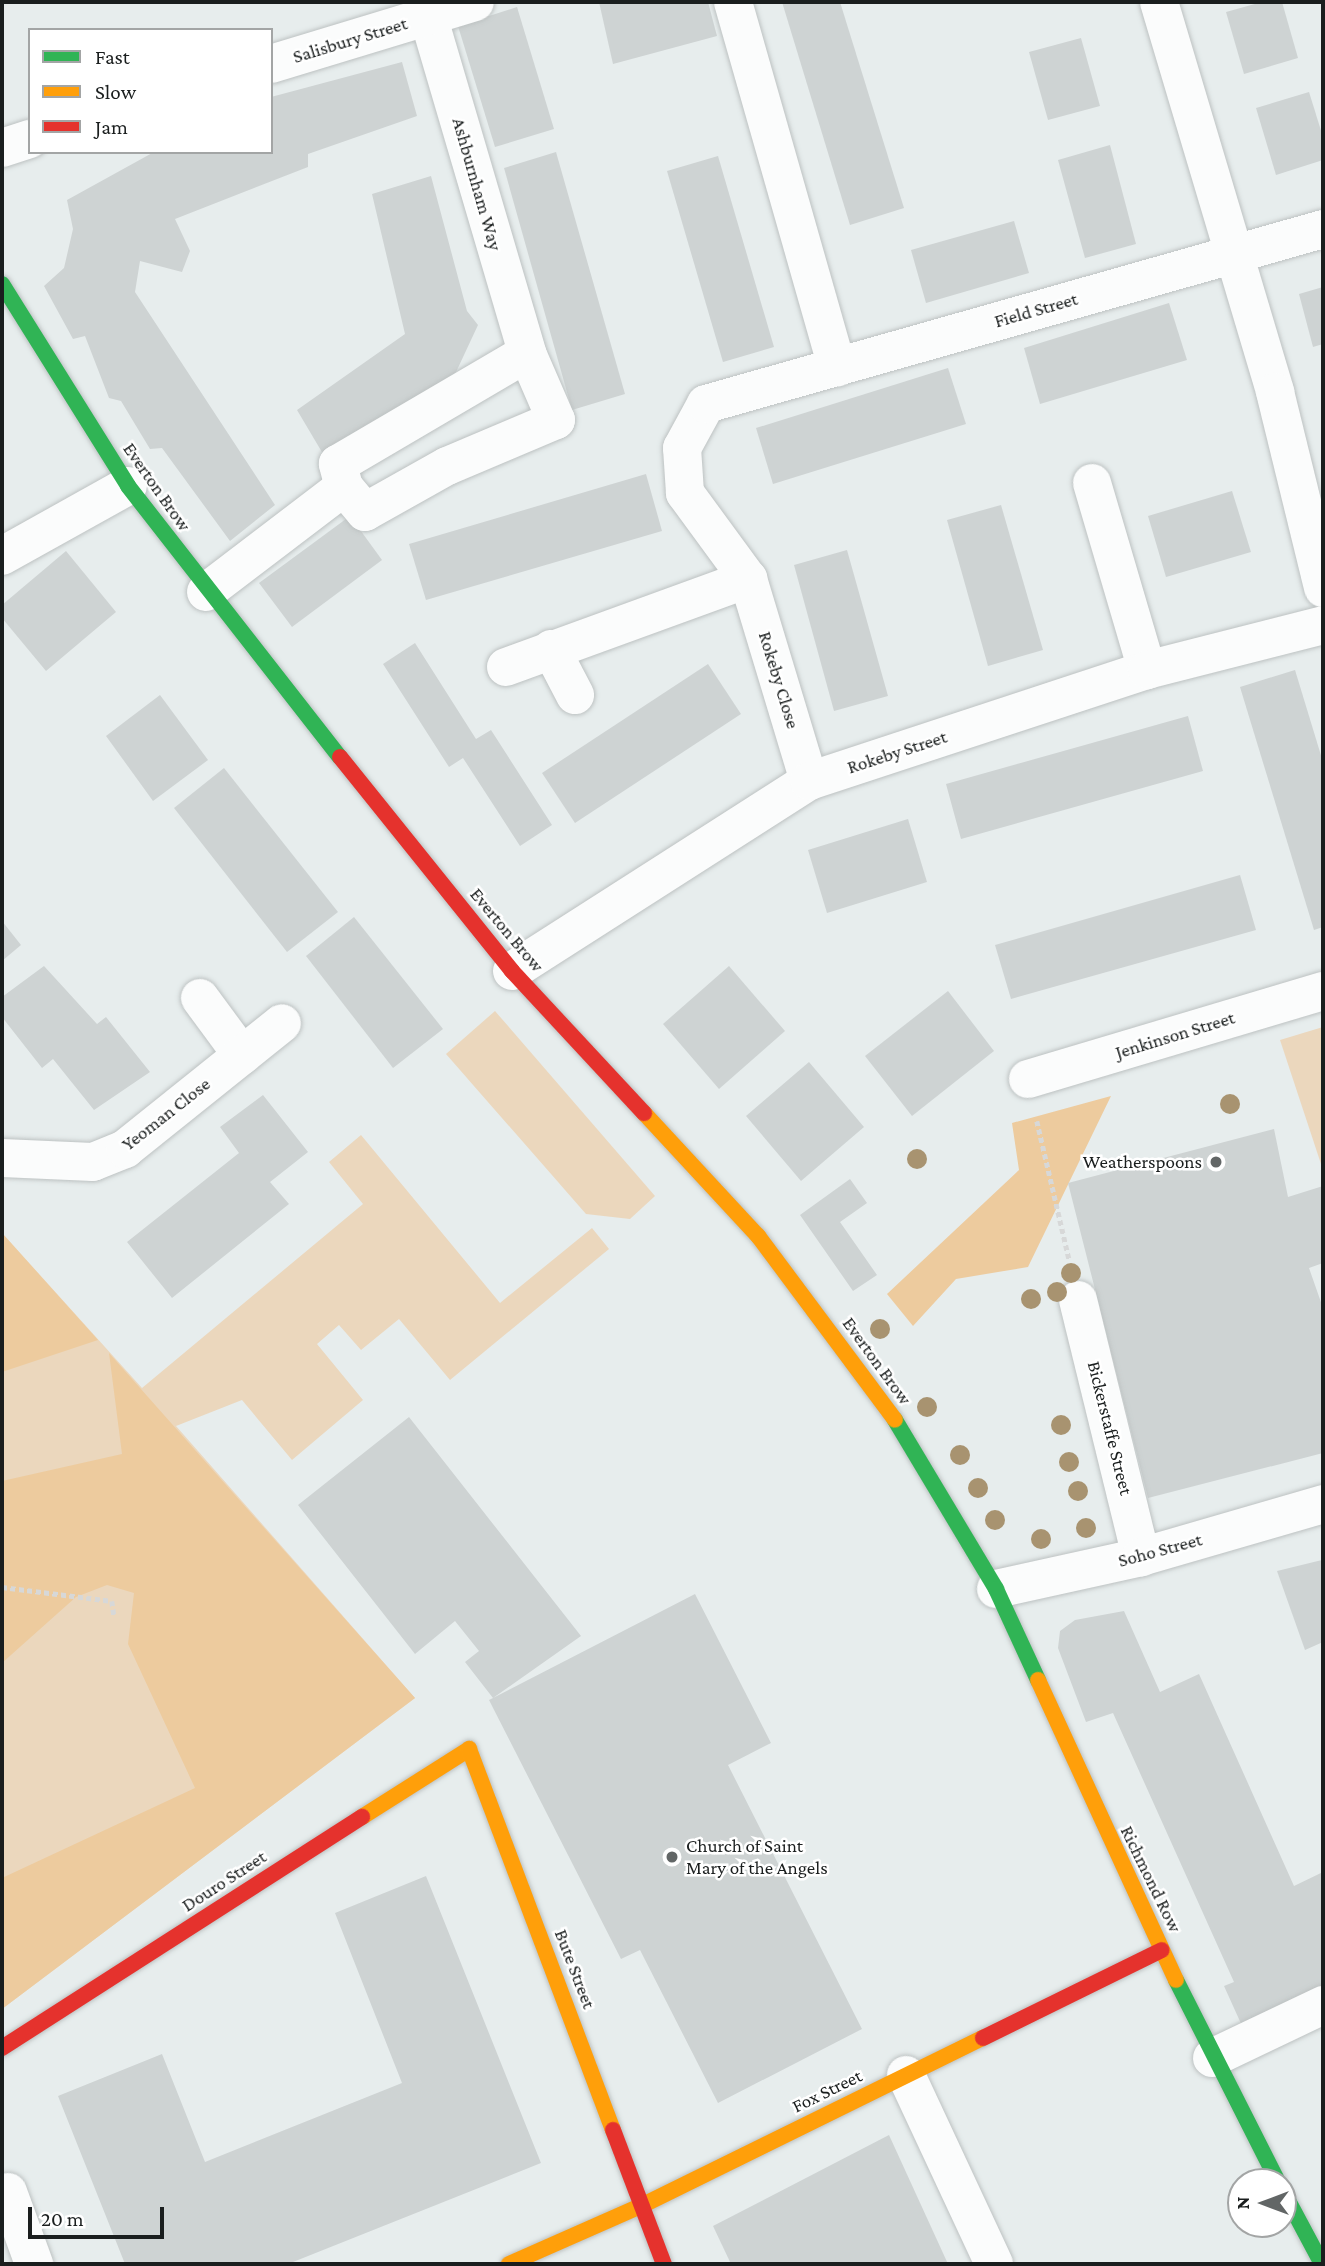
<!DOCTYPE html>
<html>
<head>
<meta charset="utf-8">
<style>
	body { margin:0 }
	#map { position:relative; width:1325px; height:2266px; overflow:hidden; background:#e7eded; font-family:"Crimson Pro",serif }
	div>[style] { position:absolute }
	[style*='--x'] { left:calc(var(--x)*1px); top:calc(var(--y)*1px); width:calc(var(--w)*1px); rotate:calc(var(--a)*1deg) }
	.green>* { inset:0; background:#ebd7bd }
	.forest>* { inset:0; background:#edcb9e }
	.building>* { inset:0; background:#ced3d3 }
	.path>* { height:4.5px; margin-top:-2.25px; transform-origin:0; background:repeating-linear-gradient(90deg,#d7d8d8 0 5px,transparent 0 8.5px) }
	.roads { filter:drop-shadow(0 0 2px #bdc2c2) drop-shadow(0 0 2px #bdc2c2) }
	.street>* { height:38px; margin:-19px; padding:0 19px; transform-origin:19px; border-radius:19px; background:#fbfcfc }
	.fast>* { height:16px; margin:-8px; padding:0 8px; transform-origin:8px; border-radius:8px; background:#30b455 }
	.slow>* { height:16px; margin:-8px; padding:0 8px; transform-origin:8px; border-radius:8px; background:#ff9f0a }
	.jam>* { height:16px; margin:-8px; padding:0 8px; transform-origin:8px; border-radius:8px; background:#e5322d }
	.trees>* { width:20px; height:20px; margin:-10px; border-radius:50%; background:#a89370 }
	.dots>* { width:19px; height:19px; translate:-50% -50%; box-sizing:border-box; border:4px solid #fff; border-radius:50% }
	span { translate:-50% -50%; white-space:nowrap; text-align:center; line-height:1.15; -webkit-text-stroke:5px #fff; paint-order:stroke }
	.street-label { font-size:19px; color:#1a1e1e }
	.poi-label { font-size:19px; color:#1a1e1e }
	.right { translate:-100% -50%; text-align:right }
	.left { translate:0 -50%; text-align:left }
	.frame { position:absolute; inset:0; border:4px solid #1a1e1e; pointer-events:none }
	.legend { position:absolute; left:28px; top:28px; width:245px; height:126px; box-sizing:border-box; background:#fff; border:2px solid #a3a5a5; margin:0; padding:9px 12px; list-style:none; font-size:21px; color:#1a1e1e }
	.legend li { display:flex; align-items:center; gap:14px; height:35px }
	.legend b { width:35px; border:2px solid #a3a5a5 }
	.north { position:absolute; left:1227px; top:2168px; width:70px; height:70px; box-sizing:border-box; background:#fff; border:2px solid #a3a5a5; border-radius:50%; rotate:270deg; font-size:19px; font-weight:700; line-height:28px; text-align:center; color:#1a1e1e }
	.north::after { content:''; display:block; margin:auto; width:24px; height:32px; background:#626666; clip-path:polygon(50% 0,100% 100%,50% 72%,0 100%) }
	.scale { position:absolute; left:28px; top:2207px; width:136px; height:32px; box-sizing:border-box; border:4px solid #1a1e1e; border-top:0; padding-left:9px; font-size:21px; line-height:24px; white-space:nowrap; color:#1a1e1e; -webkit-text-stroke:5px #fff; paint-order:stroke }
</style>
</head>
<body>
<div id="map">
	<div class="green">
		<i style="clip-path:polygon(495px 1011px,655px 1196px,630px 1219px,586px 1214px,446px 1054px)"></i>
		<i style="clip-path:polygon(1323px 1027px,1323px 1170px,1280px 1040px)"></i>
		<i style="clip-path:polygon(361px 1135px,500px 1303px,592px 1228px,609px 1249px,450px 1380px,399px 1319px,361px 1350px,339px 1325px,317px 1344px,363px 1400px,292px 1460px,242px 1400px,176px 1426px,415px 1698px,2px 2009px,2px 1233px,142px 1388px,363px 1204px,329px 1162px)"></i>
	</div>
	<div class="forest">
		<i style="clip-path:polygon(1111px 1096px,1028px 1267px,956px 1279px,913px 1326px,887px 1294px,1019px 1170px,1012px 1123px)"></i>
		<i style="clip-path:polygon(2px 1233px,98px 1340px,2px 1372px)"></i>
		<i style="clip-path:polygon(109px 1353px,415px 1698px,2px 2009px,2px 1878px,195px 1788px,128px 1644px,134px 1593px,107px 1585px,76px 1597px,2px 1663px,2px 1481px,122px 1454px)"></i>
	</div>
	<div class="building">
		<i style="clip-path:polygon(599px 2px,708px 2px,717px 36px,613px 64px)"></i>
		<i style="clip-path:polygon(782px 2px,840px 2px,904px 208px,850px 225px)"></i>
		<i style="clip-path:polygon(1262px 2px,1282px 2px,1298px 58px,1244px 74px,1226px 12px)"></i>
		<i style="clip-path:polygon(517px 7px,554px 129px,495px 147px,458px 26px)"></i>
		<i style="clip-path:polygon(1081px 38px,1100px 106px,1048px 120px,1029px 52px)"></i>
		<i style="clip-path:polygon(402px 62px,417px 116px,308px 154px,308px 167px,175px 219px,190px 251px,182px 272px,140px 261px,135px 292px,275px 505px,230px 541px,162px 448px,150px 449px,121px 401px,109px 398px,85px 336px,73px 339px,44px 286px,64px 268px,73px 229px,67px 200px,154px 152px,271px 152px,271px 97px)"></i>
		<i style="clip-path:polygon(1309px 92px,1323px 137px,1323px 160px,1276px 175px,1256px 108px)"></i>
		<i style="clip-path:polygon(1110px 145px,1136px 244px,1085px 258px,1058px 160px)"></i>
		<i style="clip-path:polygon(556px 152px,625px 394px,572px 410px,504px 168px)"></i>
		<i style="clip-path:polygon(718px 156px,774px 347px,723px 362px,667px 171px)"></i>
		<i style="clip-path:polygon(431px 176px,467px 311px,478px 325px,450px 385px,329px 464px,297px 410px,405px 334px,372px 194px)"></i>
		<i style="clip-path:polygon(1014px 221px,1029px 273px,926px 303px,911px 250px)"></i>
		<i style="clip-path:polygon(1323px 287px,1323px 344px,1313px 347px,1299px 294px)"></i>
		<i style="clip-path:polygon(1169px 303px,1187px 360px,1040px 404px,1024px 348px)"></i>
		<i style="clip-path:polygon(948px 368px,966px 424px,773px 484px,756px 428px)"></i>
		<i style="clip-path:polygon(646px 474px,662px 531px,426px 600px,409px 544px)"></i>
		<i style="clip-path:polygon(1232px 491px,1251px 552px,1166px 577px,1148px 516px)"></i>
		<i style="clip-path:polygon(1001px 505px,1043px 650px,988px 666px,947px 520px)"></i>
		<i style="clip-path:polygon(350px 516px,382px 560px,292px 627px,259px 583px)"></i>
		<i style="clip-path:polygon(847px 550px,888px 696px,834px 711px,794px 565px)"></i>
		<i style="clip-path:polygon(66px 551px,116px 612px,46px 671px,2px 618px,2px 605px)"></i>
		<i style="clip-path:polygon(415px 643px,476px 739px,491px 730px,552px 825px,520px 846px,463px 758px,449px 767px,383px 664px)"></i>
		<i style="clip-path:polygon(708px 664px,741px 714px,575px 823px,542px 773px)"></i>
		<i style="clip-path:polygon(1295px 670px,1323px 762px,1323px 927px,1314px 930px,1240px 687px)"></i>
		<i style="clip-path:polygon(160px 695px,208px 760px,153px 801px,106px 736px)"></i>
		<i style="clip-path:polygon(1188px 716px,1203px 771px,961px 839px,946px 784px)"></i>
		<i style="clip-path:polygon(224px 768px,338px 912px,287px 952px,174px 808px)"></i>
		<i style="clip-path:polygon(908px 819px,927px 882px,827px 913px,808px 850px)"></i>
		<i style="clip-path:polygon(1240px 875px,1256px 930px,1011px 999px,995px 945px)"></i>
		<i style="clip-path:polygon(354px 917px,443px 1029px,393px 1068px,306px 956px)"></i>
		<i style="clip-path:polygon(2px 921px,21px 945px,2px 961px)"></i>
		<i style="clip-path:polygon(44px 966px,97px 1024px,106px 1017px,150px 1072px,94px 1110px,53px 1059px,42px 1068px,2px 1017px,2px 997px)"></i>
		<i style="clip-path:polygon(729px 966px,785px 1031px,719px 1089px,663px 1024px)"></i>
		<i style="clip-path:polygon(948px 991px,994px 1051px,912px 1116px,865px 1056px)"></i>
		<i style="clip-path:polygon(809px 1062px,864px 1127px,801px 1181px,746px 1116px)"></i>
		<i style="clip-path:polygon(263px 1095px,308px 1152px,270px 1182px,289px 1204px,172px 1298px,127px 1242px,239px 1153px,220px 1127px)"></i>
		<i style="clip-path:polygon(1274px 1129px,1288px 1197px,1323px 1186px,1323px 1263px,1309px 1268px,1323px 1308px,1323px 1453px,1148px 1498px,1068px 1183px)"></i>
		<i style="clip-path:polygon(850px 1179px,867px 1203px,840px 1222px,877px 1275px,853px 1291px,800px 1215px)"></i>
		<i style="clip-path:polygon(409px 1417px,581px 1636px,493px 1698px,695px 1594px,771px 1743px,728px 1765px,862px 2029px,718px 2103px,640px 1950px,621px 1959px,489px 1700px,493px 1698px,465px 1662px,479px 1651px,455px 1621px,415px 1654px,298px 1505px)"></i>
		<i style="clip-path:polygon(1322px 1560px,1323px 1642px,1305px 1650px,1277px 1571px)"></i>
		<i style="clip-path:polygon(1124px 1611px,1160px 1692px,1199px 1674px,1294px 1886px,1323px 1872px,1323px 1990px,1243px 2028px,1224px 1986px,1234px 1982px,1113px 1713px,1086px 1722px,1058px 1648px,1060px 1631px,1075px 1620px)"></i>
		<i style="clip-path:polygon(426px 1876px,541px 2163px,288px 2264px,125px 2264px,58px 2096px,162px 2054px,205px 2162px,402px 2083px,335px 1913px)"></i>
		<i style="clip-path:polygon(889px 2135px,948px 2264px,731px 2264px,713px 2226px)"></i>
	</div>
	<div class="path">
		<i style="--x:1037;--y:1121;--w:142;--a:76.9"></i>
		<i style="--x:2;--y:1587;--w:111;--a:7.3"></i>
		<i style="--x:112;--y:1601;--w:15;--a:82"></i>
	</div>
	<div class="roads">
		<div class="street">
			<i style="--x:424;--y:2;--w:366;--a:73.6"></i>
			<i style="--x:527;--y:353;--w:73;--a:66.6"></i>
			<i style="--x:556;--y:420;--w:118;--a:157.1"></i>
			<i style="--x:447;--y:466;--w:94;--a:150.7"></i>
			<i style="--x:365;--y:512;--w:33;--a:-130"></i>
			<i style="--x:344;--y:487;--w:24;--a:-105"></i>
			<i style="--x:338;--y:464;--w:219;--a:-30.4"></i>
			<i style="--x:733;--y:2;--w:380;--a:74.1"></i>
			<i style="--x:1159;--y:2;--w:407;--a:73.4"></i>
			<i style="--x:1275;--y:392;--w:202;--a:76.2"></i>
			<i style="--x:271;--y:64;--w:213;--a:-16.9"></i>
			<i style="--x:2;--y:148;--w:29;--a:-18"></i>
			<i style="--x:1092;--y:483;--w:195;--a:73.6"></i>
			<i style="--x:2;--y:556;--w:144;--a:-29.1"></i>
			<i style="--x:206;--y:592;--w:173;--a:-37.3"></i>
			<i style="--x:551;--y:649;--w:52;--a:62.4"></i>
			<i style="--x:506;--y:667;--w:258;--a:-20"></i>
			<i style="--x:809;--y:781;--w:211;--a:-106.8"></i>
			<i style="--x:748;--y:579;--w:107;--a:-126.2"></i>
			<i style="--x:685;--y:493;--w:45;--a:-93.8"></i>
			<i style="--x:682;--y:448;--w:50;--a:-61.4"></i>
			<i style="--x:706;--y:404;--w:641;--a:-15.83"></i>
			<i style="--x:512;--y:971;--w:353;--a:-32.6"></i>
			<i style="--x:809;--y:781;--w:356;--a:-18.2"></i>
			<i style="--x:1147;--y:670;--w:182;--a:-14.3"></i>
			<i style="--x:200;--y:998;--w:71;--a:53.6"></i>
			<i style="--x:1028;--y:1079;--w:308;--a:-16.6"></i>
			<i style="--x:2;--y:1158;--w:91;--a:2.5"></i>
			<i style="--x:93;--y:1162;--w:35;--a:-22"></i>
			<i style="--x:125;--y:1149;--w:201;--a:-38.7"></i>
			<i style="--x:1078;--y:1300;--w:265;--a:76.2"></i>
			<i style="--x:996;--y:1589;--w:148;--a:-12.4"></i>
			<i style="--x:1141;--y:1557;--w:190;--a:-16.2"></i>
			<i style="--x:1212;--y:2058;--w:123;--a:-25.5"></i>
			<i style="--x:906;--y:2075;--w:208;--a:65"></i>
			<i style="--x:8;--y:2192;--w:77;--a:70.1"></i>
		</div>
		<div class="fast">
			<i style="--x:2;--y:284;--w:238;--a:58"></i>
			<i style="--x:128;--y:486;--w:344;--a:52"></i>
			<i style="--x:895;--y:1420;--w:197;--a:59.1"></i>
			<i style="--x:996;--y:1589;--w:100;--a:65.2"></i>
			<i style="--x:1176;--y:1980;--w:226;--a:63.2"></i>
			<i style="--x:1283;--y:2191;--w:83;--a:61.9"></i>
		</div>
		<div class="slow">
			<i style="--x:644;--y:1113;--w:168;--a:47.2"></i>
			<i style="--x:758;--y:1236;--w:229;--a:53.3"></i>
			<i style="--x:1038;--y:1680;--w:330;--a:65.3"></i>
			<i style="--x:362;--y:1817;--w:127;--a:-32.4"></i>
			<i style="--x:469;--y:1749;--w:407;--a:69.3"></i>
			<i style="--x:509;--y:2264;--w:146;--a:-23.8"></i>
			<i style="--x:643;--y:2205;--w:379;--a:-26.2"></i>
		</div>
		<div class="jam">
			<i style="--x:340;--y:757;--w:275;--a:51.2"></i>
			<i style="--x:512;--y:971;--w:194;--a:47.1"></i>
			<i style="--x:983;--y:2038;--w:199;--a:-26.2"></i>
			<i style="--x:2;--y:2048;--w:428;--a:-32.7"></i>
			<i style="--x:613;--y:2130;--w:143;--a:69.2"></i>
		</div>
	</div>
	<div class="trees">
		<i style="left:1230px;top:1104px"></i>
		<i style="left:917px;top:1159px"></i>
		<i style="left:1071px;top:1273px"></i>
		<i style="left:1057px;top:1292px"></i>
		<i style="left:1031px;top:1299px"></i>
		<i style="left:880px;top:1329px"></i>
		<i style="left:927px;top:1407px"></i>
		<i style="left:1061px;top:1425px"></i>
		<i style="left:960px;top:1455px"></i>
		<i style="left:1069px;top:1462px"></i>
		<i style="left:978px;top:1488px"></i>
		<i style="left:1078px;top:1491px"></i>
		<i style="left:995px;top:1520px"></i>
		<i style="left:1086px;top:1528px"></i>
		<i style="left:1041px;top:1539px"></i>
	</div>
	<div class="dots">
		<i style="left:1216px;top:1162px;background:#626666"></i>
		<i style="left:672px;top:1857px;background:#626666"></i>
	</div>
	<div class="street-label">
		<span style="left:350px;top:40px;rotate:-17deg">Salisbury Street</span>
		<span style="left:477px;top:184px;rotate:74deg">Ashburnham Way</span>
		<span style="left:1036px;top:310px;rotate:-16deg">Field Street</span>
		<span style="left:157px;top:487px;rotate:55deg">Everton Brow</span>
		<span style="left:779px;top:680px;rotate:73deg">Rokeby Close</span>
		<span style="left:897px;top:752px;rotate:-18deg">Rokeby Street</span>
		<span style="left:507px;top:930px;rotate:50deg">Everton Brow</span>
		<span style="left:1175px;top:1035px;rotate:-17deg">Jenkinson Street</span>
		<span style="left:166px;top:1114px;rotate:-38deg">Yeoman Close</span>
		<span style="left:877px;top:1361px;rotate:54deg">Everton Brow</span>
		<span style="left:1110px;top:1428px;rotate:76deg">Bickerstaffe Street</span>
		<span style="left:1160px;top:1550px;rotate:-15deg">Soho Street</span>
		<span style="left:1151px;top:1879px;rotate:64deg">Richmond Row</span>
		<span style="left:224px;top:1881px;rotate:-33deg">Douro Street</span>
		<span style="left:575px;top:1969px;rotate:69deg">Bute Street</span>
		<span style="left:827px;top:2091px;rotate:-26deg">Fox Street</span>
	</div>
	<div class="poi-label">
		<span class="right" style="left:1202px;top:1162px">Weatherspoons</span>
		<span class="left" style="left:686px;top:1857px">Church of Saint<br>Mary of the Angels</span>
	</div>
	<div class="frame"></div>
	<ul class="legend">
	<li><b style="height:9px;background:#30b455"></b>Fast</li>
	<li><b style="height:9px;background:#ff9f0a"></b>Slow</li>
	<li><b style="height:9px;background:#e5322d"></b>Jam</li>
	</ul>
	<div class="north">N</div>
	<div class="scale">20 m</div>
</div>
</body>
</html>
